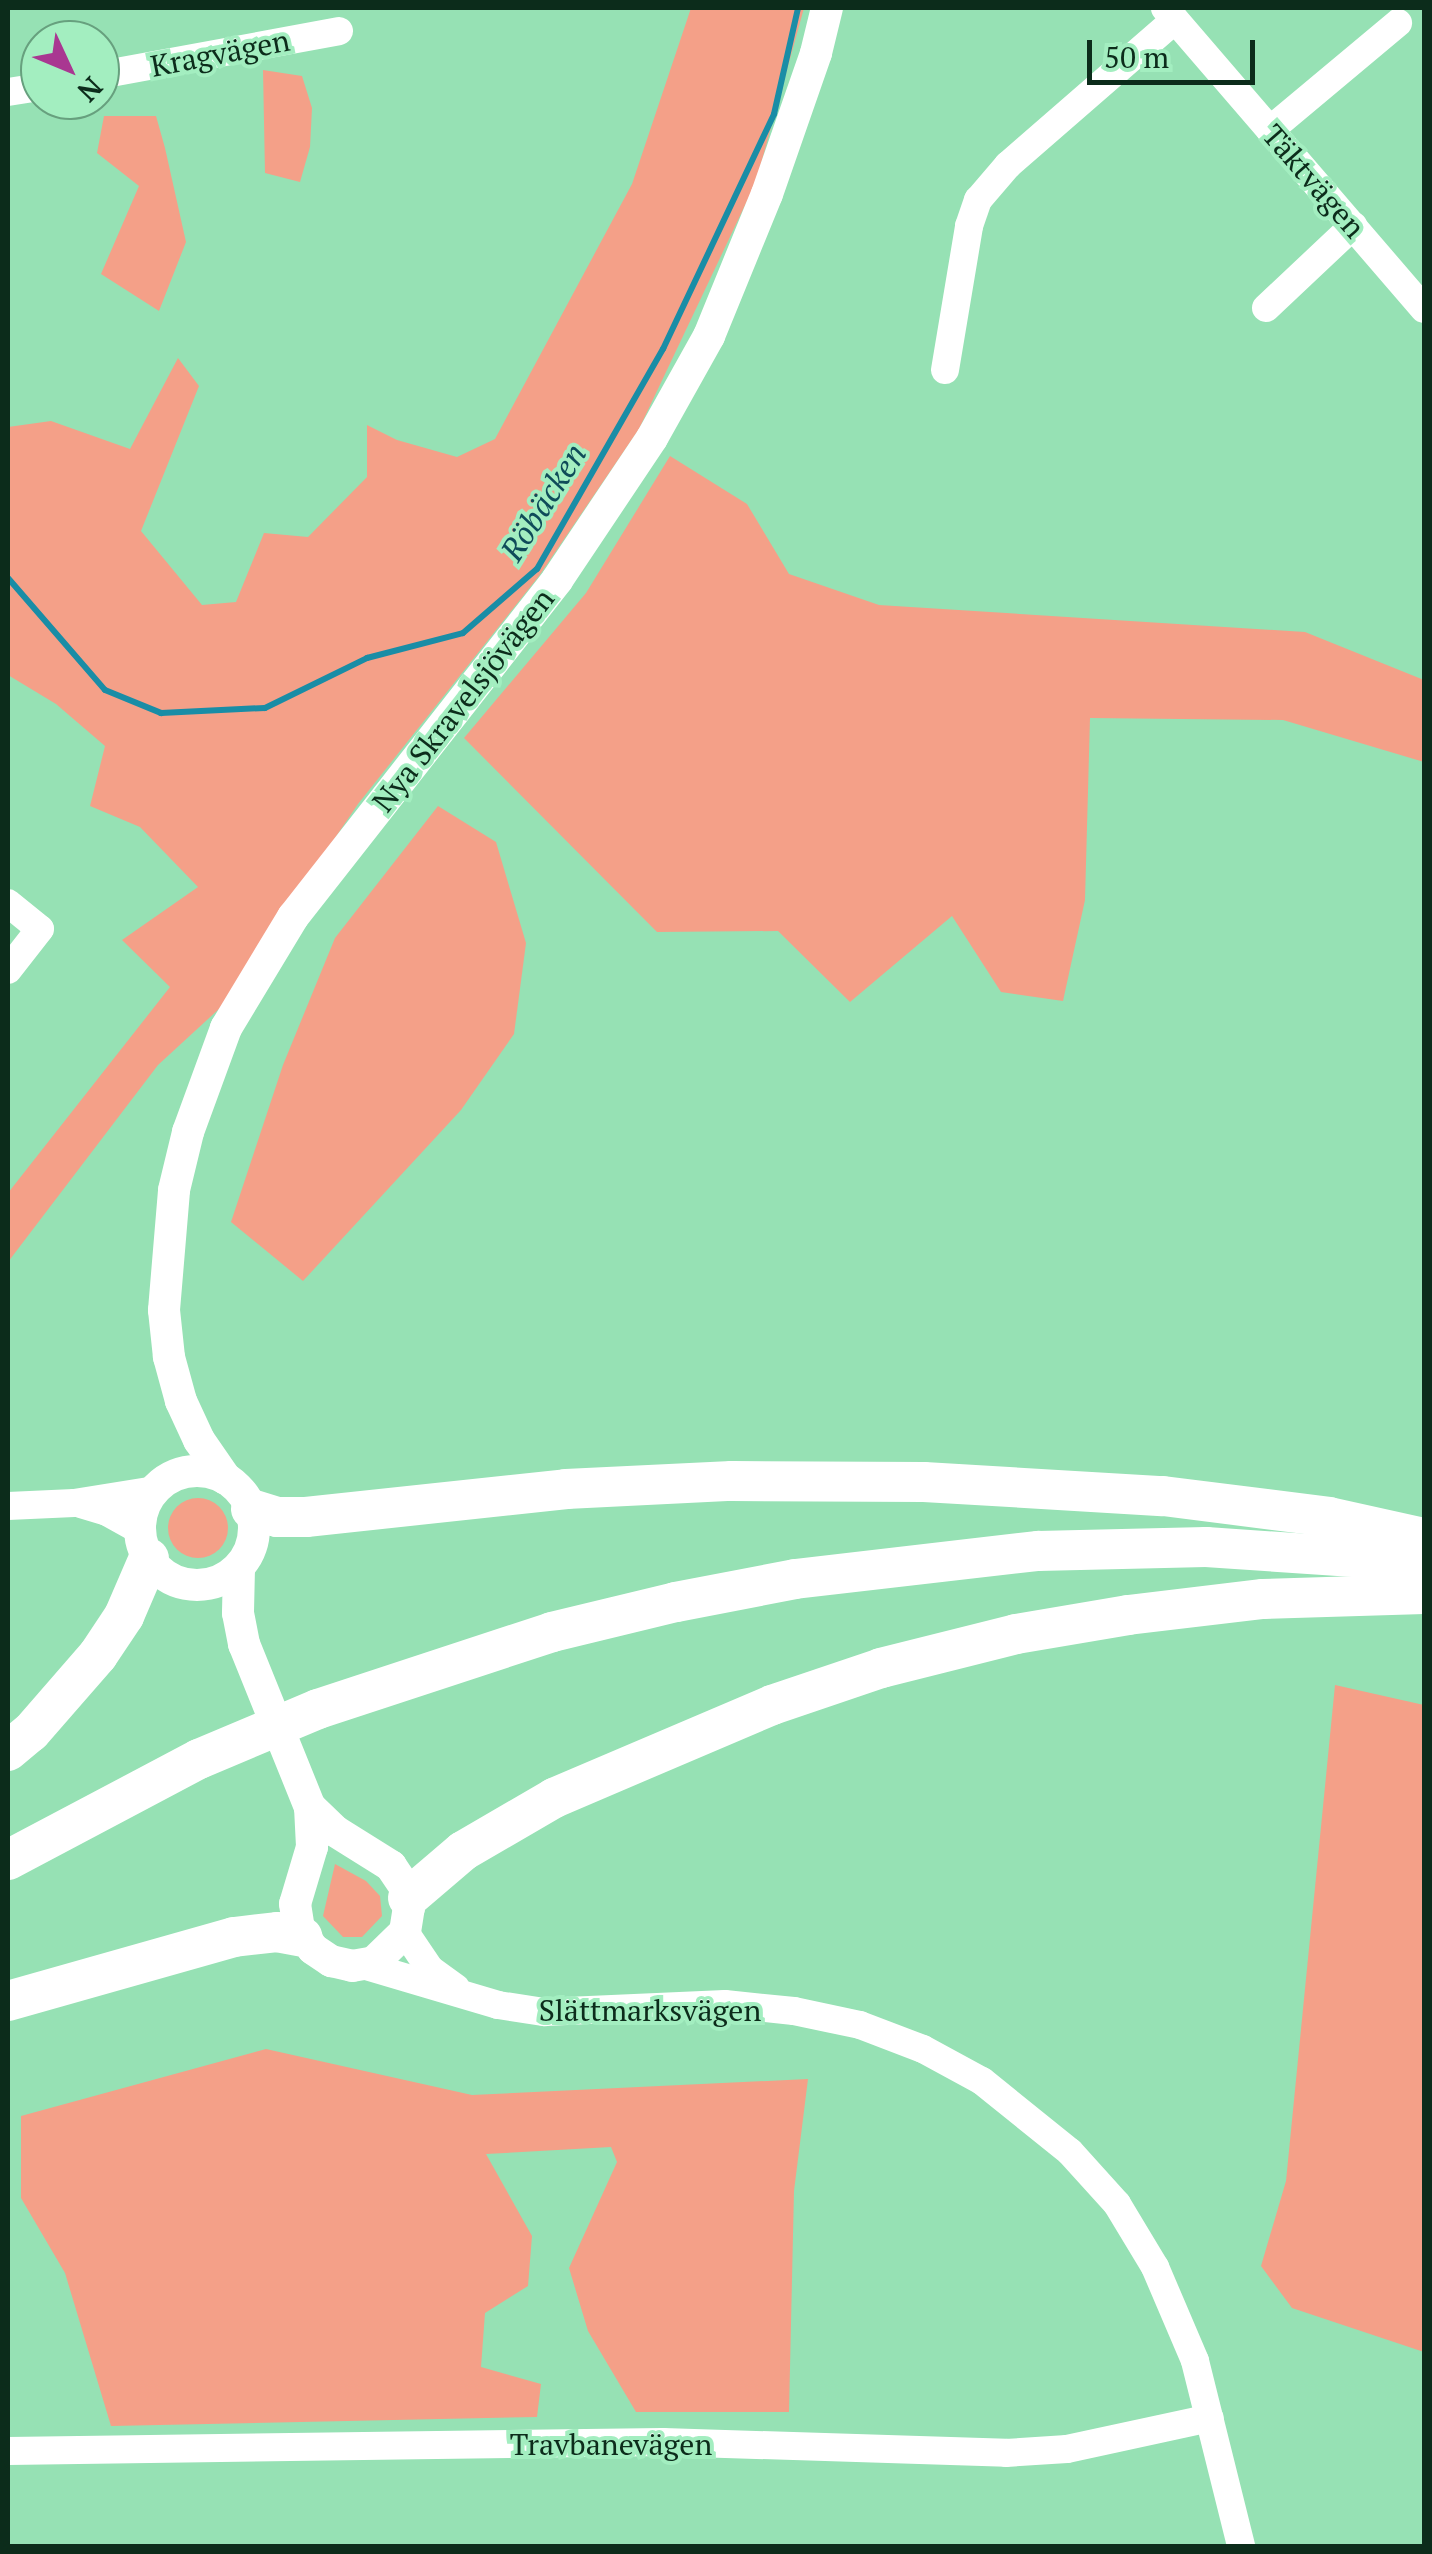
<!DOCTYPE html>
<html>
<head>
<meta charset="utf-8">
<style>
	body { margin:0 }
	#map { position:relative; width:1432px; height:2554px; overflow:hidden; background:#96e1b4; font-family:"PT Serif",serif }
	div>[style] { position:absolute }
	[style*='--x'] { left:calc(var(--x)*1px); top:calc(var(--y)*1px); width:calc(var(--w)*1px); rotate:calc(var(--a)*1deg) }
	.green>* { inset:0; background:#f4a088 }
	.round { border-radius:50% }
	.stream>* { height:6px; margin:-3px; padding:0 3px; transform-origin:3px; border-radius:3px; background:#198da6 }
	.minor>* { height:28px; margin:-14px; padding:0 14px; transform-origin:14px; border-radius:14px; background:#fff }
	.major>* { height:32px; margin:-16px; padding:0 16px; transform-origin:16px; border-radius:16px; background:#fff }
	.major>.ring { margin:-16px; padding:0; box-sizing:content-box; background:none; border:32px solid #fff; border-radius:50% }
	.highway>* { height:40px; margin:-20px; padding:0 20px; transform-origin:20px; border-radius:20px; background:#fff }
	span { translate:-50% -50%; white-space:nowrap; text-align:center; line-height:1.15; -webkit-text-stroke:8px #a3eec0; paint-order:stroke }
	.street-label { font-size:30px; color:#0c2c1b }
	.water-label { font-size:32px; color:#0f4b59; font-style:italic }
	.frame { position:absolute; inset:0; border:10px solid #0c2c1b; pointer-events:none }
	.north { position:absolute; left:20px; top:20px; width:100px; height:100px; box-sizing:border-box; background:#a3eec0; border:2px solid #67a07e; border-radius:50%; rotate:134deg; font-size:28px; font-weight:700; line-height:40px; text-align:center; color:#0c2c1b }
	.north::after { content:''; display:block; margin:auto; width:35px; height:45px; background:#a93791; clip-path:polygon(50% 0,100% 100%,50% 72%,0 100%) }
	.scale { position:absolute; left:1087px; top:40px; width:168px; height:45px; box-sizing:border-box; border:5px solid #0c2c1b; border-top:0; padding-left:12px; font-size:30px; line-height:35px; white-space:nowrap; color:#0c2c1b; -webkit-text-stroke:8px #a3eec0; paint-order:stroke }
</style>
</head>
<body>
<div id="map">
	<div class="green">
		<i style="clip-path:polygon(691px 8px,804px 8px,756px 182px,639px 429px,539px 576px,358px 804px,220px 1008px,158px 1065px,8px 1262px,8px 1193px,170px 987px,122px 940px,198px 887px,140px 827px,90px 806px,105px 746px,56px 704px,8px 675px,8px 427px,51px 421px,130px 449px,178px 358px,199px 386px,141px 531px,202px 605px,236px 602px,264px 533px,308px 537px,367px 477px,367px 425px,397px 440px,457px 457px,495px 439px,632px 184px)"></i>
		<i style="clip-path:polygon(263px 70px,302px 76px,312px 108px,310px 147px,300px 182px,265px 173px)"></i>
		<i style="clip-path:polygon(104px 116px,156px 116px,165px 148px,186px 242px,159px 311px,101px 274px,139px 186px,97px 153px)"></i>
		<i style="clip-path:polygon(670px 456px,747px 504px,789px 574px,879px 605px,1305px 632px,1424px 680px,1424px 762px,1283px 720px,1090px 718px,1085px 900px,1063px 1001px,1001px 992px,952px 916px,850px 1002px,778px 931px,657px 932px,464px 738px,586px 593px)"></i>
		<i style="clip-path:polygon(438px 806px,496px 842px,526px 943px,514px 1034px,461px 1110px,303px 1281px,231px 1222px,283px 1065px,335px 938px)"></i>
		<i class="round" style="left:168px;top:1498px;width:60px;height:60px"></i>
		<i style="clip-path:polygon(1335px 1685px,1424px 1705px,1424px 2352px,1292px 2308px,1261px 2266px,1286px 2181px)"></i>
		<i style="clip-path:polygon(335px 1864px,366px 1881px,380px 1896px,382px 1916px,362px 1937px,343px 1937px,323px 1916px)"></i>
		<i style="clip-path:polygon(266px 2049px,472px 2095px,808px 2079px,794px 2191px,789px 2412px,636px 2412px,588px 2331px,569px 2268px,617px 2162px,611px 2147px,486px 2154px,532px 2236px,528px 2286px,485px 2313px,481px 2367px,541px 2384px,537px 2417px,111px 2426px,65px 2273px,21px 2198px,21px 2116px)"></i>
	</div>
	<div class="stream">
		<i style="--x:8;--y:578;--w:148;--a:49.1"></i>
		<i style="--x:105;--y:690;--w:61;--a:22.3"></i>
		<i style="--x:161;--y:713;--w:104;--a:-2.8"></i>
		<i style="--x:265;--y:708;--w:114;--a:-26.1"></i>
		<i style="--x:367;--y:658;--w:99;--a:-14.6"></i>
		<i style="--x:463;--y:633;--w:98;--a:-40.9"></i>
		<i style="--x:537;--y:569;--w:254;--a:-60.2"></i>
		<i style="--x:663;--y:349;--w:260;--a:-64.7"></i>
		<i style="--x:774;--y:114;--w:109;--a:-77.2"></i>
	</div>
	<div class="minor">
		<i style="--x:1165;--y:8;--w:397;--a:49.3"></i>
		<i style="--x:100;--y:75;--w:243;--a:-10.4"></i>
		<i style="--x:8;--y:92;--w:32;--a:-9"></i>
		<i style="--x:1270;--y:130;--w:167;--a:-39.9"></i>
		<i style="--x:1266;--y:308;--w:120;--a:-43.3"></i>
		<i style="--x:945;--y:370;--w:146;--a:-80.5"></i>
		<i style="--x:969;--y:226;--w:28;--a:-71"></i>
		<i style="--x:978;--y:200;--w:46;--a:-49.4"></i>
		<i style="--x:1008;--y:165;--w:221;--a:-41"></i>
		<i style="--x:8;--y:903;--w:41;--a:39.1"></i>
		<i style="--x:40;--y:929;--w:52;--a:128"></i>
		<i style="--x:81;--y:1504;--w:27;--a:17"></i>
		<i style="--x:107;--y:1512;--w:38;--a:29"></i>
		<i style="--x:8;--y:1506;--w:66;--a:-2.6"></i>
		<i style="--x:74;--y:1503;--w:82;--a:-9.1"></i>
		<i style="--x:405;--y:1932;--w:45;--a:56"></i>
		<i style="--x:430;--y:1969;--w:32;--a:36"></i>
		<i style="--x:363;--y:1965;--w:141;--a:16.5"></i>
		<i style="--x:498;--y:2005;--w:47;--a:8.7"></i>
		<i style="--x:544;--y:2012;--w:181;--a:-2.5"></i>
		<i style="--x:725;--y:2004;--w:69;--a:5.8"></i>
		<i style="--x:794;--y:2011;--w:67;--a:12"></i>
		<i style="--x:860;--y:2025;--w:67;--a:20.9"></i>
		<i style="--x:923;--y:2049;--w:67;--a:28.5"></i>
		<i style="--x:982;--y:2081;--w:113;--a:38.9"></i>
		<i style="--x:1070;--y:2152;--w:70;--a:47.9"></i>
		<i style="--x:1117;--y:2204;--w:74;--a:58.9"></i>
		<i style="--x:1155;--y:2267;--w:102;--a:66.9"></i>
		<i style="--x:1195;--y:2361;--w:191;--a:76"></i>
		<i style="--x:8;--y:2451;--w:655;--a:-0.79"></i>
		<i style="--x:663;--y:2442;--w:343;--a:1.8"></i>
		<i style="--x:1006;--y:2453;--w:61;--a:-3.8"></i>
		<i style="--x:1067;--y:2449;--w:146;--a:-12.2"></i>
	</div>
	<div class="major">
		<i class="ring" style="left:140px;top:1471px;width:82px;height:82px"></i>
		<i style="--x:226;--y:1479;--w:47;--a:-124.7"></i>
		<i style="--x:199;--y:1440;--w:43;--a:-114.8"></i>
		<i style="--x:181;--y:1401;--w:46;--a:-105.3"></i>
		<i style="--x:169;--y:1357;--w:47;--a:-96.1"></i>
		<i style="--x:164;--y:1310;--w:120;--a:-85.2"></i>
		<i style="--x:174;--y:1190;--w:60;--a:-76.4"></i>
		<i style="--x:188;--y:1132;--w:111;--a:-69.9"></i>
		<i style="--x:226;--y:1028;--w:130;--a:-58.9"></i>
		<i style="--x:293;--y:917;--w:428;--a:-51.9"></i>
		<i style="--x:557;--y:580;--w:171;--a:-56.2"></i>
		<i style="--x:652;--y:438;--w:117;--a:-60.8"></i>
		<i style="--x:709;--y:336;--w:153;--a:-67.8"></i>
		<i style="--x:767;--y:194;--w:149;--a:-70.8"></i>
		<i style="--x:816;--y:53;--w:46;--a:-76.3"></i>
		<i style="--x:239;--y:1568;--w:45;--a:91.3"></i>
		<i style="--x:238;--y:1613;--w:32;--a:79"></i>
		<i style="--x:244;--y:1644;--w:176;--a:68"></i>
		<i style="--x:310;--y:1807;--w:40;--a:87.1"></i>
		<i style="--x:312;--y:1847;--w:59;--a:106.6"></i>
		<i style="--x:295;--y:1904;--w:25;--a:81"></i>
		<i style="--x:299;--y:1929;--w:24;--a:55"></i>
		<i style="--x:313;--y:1949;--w:22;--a:34"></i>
		<i style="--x:331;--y:1961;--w:22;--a:13"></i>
		<i style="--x:352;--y:1966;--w:22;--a:-10"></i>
		<i style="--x:374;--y:1962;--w:43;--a:-44.1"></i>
		<i style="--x:405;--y:1932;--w:24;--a:-81"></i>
		<i style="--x:409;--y:1908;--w:21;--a:-101"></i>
		<i style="--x:405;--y:1887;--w:25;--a:-124"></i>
		<i style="--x:391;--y:1866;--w:66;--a:-148"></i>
		<i style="--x:335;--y:1831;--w:35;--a:-136"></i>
	</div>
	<div class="highway">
		<i style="--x:251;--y:1509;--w:27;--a:17"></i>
		<i style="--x:277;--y:1517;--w:29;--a:0"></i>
		<i style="--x:306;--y:1517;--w:262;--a:-6.1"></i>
		<i style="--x:566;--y:1489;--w:166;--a:-2.8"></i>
		<i style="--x:732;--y:1481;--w:192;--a:0.3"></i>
		<i style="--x:924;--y:1482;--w:239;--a:3.4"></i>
		<i style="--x:1163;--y:1496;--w:167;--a:7.2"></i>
		<i style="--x:1329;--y:1517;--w:97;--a:12.5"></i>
		<i style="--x:8;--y:1751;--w:30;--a:-40"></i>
		<i style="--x:31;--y:1732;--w:102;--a:-49"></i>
		<i style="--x:98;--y:1655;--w:47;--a:-56.3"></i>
		<i style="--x:124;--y:1616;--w:63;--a:-66.7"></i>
		<i style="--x:8;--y:1860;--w:216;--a:-27.9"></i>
		<i style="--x:199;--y:1759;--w:129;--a:-22.8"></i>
		<i style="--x:318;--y:1709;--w:246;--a:-18.2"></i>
		<i style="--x:552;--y:1632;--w:128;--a:-13.6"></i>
		<i style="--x:676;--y:1602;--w:121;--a:-10.9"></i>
		<i style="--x:795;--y:1579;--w:245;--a:-6.6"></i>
		<i style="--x:1038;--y:1551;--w:168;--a:-1.4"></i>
		<i style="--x:1206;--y:1547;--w:219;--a:3.9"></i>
		<i style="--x:408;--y:1898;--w:72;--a:-40.5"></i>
		<i style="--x:463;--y:1851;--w:105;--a:-30.2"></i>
		<i style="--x:554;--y:1798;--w:237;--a:-23.1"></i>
		<i style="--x:772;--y:1705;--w:115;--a:-18.7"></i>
		<i style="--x:881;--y:1668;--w:139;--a:-14.1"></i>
		<i style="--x:1016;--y:1634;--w:114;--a:-9.6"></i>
		<i style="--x:1128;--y:1615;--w:136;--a:-6.8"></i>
		<i style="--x:1263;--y:1599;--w:161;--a:-1.8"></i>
		<i style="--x:8;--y:2001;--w:235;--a:-15.8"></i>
		<i style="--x:234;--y:1937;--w:43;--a:-6.6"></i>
		<i style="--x:277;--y:1932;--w:26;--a:11"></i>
	</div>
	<div class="street-label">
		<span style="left:220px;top:53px;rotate:-11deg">Kragvägen</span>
		<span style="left:1314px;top:181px;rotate:49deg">Täktvägen</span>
		<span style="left:463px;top:700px;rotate:-52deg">Nya Skravelsjövägen</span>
		<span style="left:650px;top:2010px">Slättmarksvägen</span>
		<span style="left:611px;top:2444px">Travbanevägen</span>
	</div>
	<div class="water-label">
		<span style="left:543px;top:502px;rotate:-58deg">Röbäcken</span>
	</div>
	<div class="frame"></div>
	<div class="north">N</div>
	<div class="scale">50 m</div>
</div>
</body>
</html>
